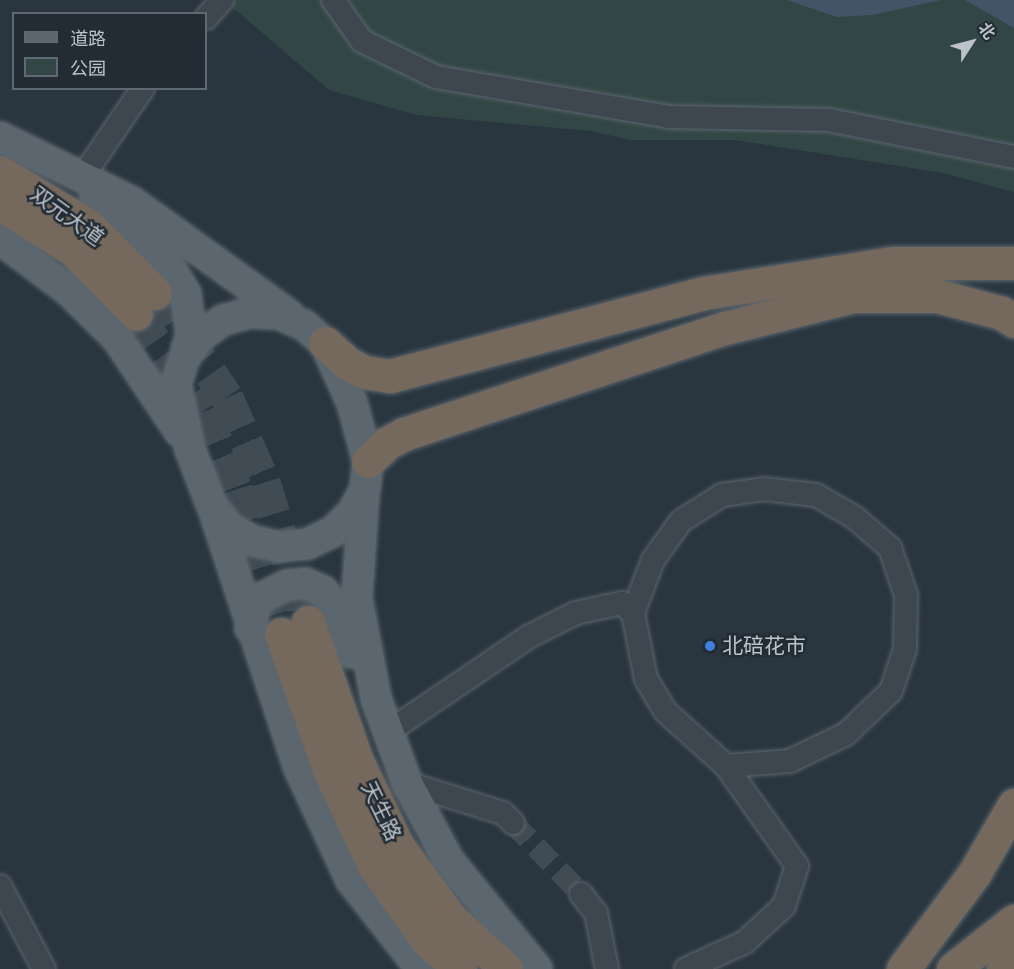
<!DOCTYPE html>
<html>
<head>
<meta charset="utf-8">
<style>
	body { margin:0 }
	#map { position:relative; width:1014px; height:969px; overflow:hidden; background:#2a363f; font-family:"Fira Sans","Noto Sans SC",sans-serif }
	div>[style] { position:absolute }
	[style*='--x'] { left:calc(var(--x)*1px); top:calc(var(--y)*1px); width:calc(var(--w)*1px); rotate:calc(var(--a)*1deg) }
	.green>* { inset:0; background:#324745 }
	.water>* { inset:0; background:#425566 }
	.minor-tunnel>* { height:22px; margin-top:-11px; transform-origin:0; background:repeating-linear-gradient(90deg,#404b54 0 22px,transparent 0 33px) }
	.highway-tunnel>* { height:33px; margin-top:-16.5px; transform-origin:0; background:repeating-linear-gradient(90deg,#404b54 0 33px,transparent 0 49px) }
	.roads { filter:drop-shadow(0 0 2px #5c656d) drop-shadow(0 0 2px #5c656d) }
	.minor>* { height:22px; margin:-11px; padding:0 11px; transform-origin:11px; border-radius:11px; background:#3e4750 }
	.major>* { height:30px; margin:-15px; padding:0 15px; transform-origin:15px; border-radius:15px; background:#5c666f }
	.highway>* { height:33px; margin:-16.5px; padding:0 16.5px; transform-origin:16.5px; border-radius:16.5px; background:#75685c }
	.dots>* { width:16px; height:16px; translate:-50% -50%; box-sizing:border-box; border:3px solid #232c35; border-radius:50% }
	span { translate:-50% -50%; white-space:nowrap; text-align:center; line-height:1.15; -webkit-text-stroke:5px #232c35; paint-order:stroke }
	.street-label { font-size:21px; color:#bbc2ca }
	.poi-label { font-size:21px; color:#bbc2ca }
	.left { translate:0 -50%; text-align:left }
	.legend { position:absolute; left:12px; top:12px; width:195px; height:78px; box-sizing:border-box; background:#232c35; border:2px solid #606871; margin:0; padding:8px 10px; list-style:none; font-size:18px; color:#bbc2ca }
	.legend li { display:flex; align-items:center; gap:12px; height:30px }
	.legend b { width:30px; border:2px solid #606871 }
	.north { position:absolute; left:942px; top:12px; width:60px; height:60px; -webkit-text-stroke:4px #232c35; paint-order:stroke; rotate:54deg; font-size:16px; font-weight:700; line-height:24px; text-align:center; color:#bbc2ca }
	.north::after { content:''; display:block; margin:auto; width:21px; height:27px; background:#bbc2ca; clip-path:polygon(50% 0,100% 100%,50% 72%,0 100%) }
</style>
</head>
<body>
<div id="map">
	<div class="green">
		<i style="clip-path:polygon(224px 0,1014px 0,1014px 192px,943px 173px,735px 140px,631px 140px,590px 131px,416px 115px,329px 90px)"></i>
	</div>
	<div class="water">
		<i style="clip-path:polygon(787px 0,941px 0,872px 15px,837px 17px)"></i>
		<i style="clip-path:polygon(965px 0,1014px 0,1014px 28px)"></i>
	</div>
	<div class="minor-tunnel">
		<i style="--x:513;--y:823;--w:98;--a:46.2"></i>
	</div>
	<div class="highway-tunnel">
		<i style="--x:155;--y:293;--w:126;--a:55.3"></i>
		<i style="--x:227;--y:397;--w:93;--a:66.5"></i>
		<i style="--x:264;--y:482;--w:147;--a:72.6"></i>
		<i style="--x:136;--y:314;--w:118;--a:55"></i>
		<i style="--x:204;--y:411;--w:84;--a:67.7"></i>
		<i style="--x:236;--y:489;--w:152;--a:72.8"></i>
	</div>
	<div class="roads">
		<div class="minor">
			<i style="--x:333;--y:0;--w:50;--a:54.7"></i>
			<i style="--x:362;--y:41;--w:82;--a:25.9"></i>
			<i style="--x:436;--y:77;--w:236;--a:9.7"></i>
			<i style="--x:669;--y:117;--w:160;--a:1.1"></i>
			<i style="--x:829;--y:120;--w:189;--a:11.3"></i>
			<i style="--x:206;--y:18;--w:24;--a:-48"></i>
			<i style="--x:83;--y:176;--w:107;--a:-55.7"></i>
			<i style="--x:633;--y:613;--w:57;--a:-69.3"></i>
			<i style="--x:653;--y:560;--w:48;--a:-54.3"></i>
			<i style="--x:681;--y:521;--w:49;--a:-32.4"></i>
			<i style="--x:722;--y:495;--w:42;--a:-8.1"></i>
			<i style="--x:764;--y:489;--w:52;--a:6.6"></i>
			<i style="--x:816;--y:495;--w:44;--a:30.1"></i>
			<i style="--x:854;--y:517;--w:48;--a:40.7"></i>
			<i style="--x:890;--y:548;--w:50;--a:71.2"></i>
			<i style="--x:906;--y:595;--w:54;--a:91.1"></i>
			<i style="--x:905;--y:649;--w:44;--a:108.4"></i>
			<i style="--x:891;--y:691;--w:62;--a:136.3"></i>
			<i style="--x:846;--y:734;--w:62;--a:154.3"></i>
			<i style="--x:790;--y:761;--w:64;--a:175.5"></i>
			<i style="--x:388;--y:732;--w:171;--a:-34.1"></i>
			<i style="--x:530;--y:636;--w:51;--a:-26.6"></i>
			<i style="--x:576;--y:613;--w:47;--a:-12.3"></i>
			<i style="--x:622;--y:603;--w:15;--a:42"></i>
			<i style="--x:633;--y:613;--w:67;--a:78.9"></i>
			<i style="--x:646;--y:679;--w:37;--a:59"></i>
			<i style="--x:665;--y:711;--w:82;--a:42"></i>
			<i style="--x:726;--y:766;--w:123;--a:54.6"></i>
			<i style="--x:797;--y:866;--w:42;--a:108"></i>
			<i style="--x:784;--y:906;--w:53;--a:137.3"></i>
			<i style="--x:745;--y:942;--w:65;--a:155.4"></i>
			<i style="--x:407;--y:783;--w:101;--a:17.4"></i>
			<i style="--x:503;--y:813;--w:14;--a:45"></i>
			<i style="--x:0;--y:886;--w:94;--a:62.1"></i>
			<i style="--x:581;--y:894;--w:24;--a:52"></i>
			<i style="--x:596;--y:913;--w:57;--a:78.9"></i>
		</div>
		<div class="major">
			<i style="--x:0;--y:137;--w:147;--a:26.2"></i>
			<i style="--x:132;--y:202;--w:193;--a:35.7"></i>
			<i style="--x:95;--y:197;--w:101;--a:43"></i>
			<i style="--x:169;--y:266;--w:33;--a:59"></i>
			<i style="--x:186;--y:294;--w:41;--a:83"></i>
			<i style="--x:191;--y:335;--w:22;--a:106"></i>
			<i style="--x:0;--y:239;--w:85;--a:36.9"></i>
			<i style="--x:68;--y:290;--w:69;--a:44.4"></i>
			<i style="--x:117;--y:338;--w:113;--a:56.2"></i>
			<i style="--x:250;--y:313;--w:28;--a:2"></i>
			<i style="--x:278;--y:314;--w:28;--a:23"></i>
			<i style="--x:304;--y:325;--w:28;--a:41"></i>
			<i style="--x:325;--y:343;--w:66;--a:65.8"></i>
			<i style="--x:352;--y:403;--w:60;--a:74.6"></i>
			<i style="--x:368;--y:461;--w:28;--a:96"></i>
			<i style="--x:365;--y:489;--w:27;--a:118"></i>
			<i style="--x:352;--y:513;--w:28;--a:136"></i>
			<i style="--x:332;--y:532;--w:28;--a:154"></i>
			<i style="--x:307;--y:544;--w:27;--a:174"></i>
			<i style="--x:280;--y:547;--w:28;--a:-167"></i>
			<i style="--x:253;--y:541;--w:28;--a:-150"></i>
			<i style="--x:229;--y:527;--w:27;--a:-129"></i>
			<i style="--x:212;--y:506;--w:61;--a:-111.1"></i>
			<i style="--x:190;--y:449;--w:66;--a:-102.3"></i>
			<i style="--x:176;--y:385;--w:27;--a:-73"></i>
			<i style="--x:184;--y:359;--w:29;--a:-54"></i>
			<i style="--x:201;--y:336;--w:27;--a:-36"></i>
			<i style="--x:223;--y:320;--w:28;--a:-15"></i>
			<i style="--x:364;--y:494;--w:104;--a:93.9"></i>
			<i style="--x:357;--y:598;--w:103;--a:79.3"></i>
			<i style="--x:376;--y:699;--w:90;--a:69.7"></i>
			<i style="--x:407;--y:783;--w:89;--a:61.7"></i>
			<i style="--x:449;--y:861;--w:139;--a:50.8"></i>
			<i style="--x:214;--y:511;--w:271;--a:71.7"></i>
			<i style="--x:299;--y:768;--w:123;--a:65.1"></i>
			<i style="--x:351;--y:880;--w:113;--a:51.8"></i>
			<i style="--x:250;--y:628;--w:24;--a:-75"></i>
			<i style="--x:256;--y:605;--w:11;--a:-49"></i>
			<i style="--x:263;--y:597;--w:27;--a:-27"></i>
			<i style="--x:287;--y:585;--w:18;--a:-6"></i>
			<i style="--x:305;--y:583;--w:20;--a:24"></i>
			<i style="--x:323;--y:591;--w:26;--a:54"></i>
			<i style="--x:338;--y:612;--w:43;--a:72.4"></i>
		</div>
		<div class="highway">
			<i style="--x:0;--y:172;--w:104;--a:31.2"></i>
			<i style="--x:89;--y:226;--w:94;--a:45.4"></i>
			<i style="--x:0;--y:204;--w:85;--a:32"></i>
			<i style="--x:72;--y:249;--w:91;--a:45.4"></i>
			<i style="--x:325;--y:343;--w:30;--a:42"></i>
			<i style="--x:347;--y:363;--w:19;--a:28"></i>
			<i style="--x:364;--y:372;--w:26;--a:9"></i>
			<i style="--x:390;--y:376;--w:325;--a:-14.8"></i>
			<i style="--x:704;--y:293;--w:191;--a:-9"></i>
			<i style="--x:893;--y:263;--w:121;--a:0"></i>
			<i style="--x:368;--y:461;--w:26;--a:-43"></i>
			<i style="--x:387;--y:443;--w:19;--a:-28"></i>
			<i style="--x:404;--y:434;--w:338;--a:-18.3"></i>
			<i style="--x:725;--y:328;--w:132;--a:-14"></i>
			<i style="--x:853;--y:296;--w:85;--a:0"></i>
			<i style="--x:938;--y:296;--w:66;--a:14.9"></i>
			<i style="--x:1002;--y:313;--w:14;--a:34"></i>
			<i style="--x:308;--y:622;--w:147;--a:70.6"></i>
			<i style="--x:357;--y:761;--w:93;--a:64.5"></i>
			<i style="--x:397;--y:845;--w:92;--a:53.9"></i>
			<i style="--x:451;--y:919;--w:74;--a:42.3"></i>
			<i style="--x:281;--y:634;--w:146;--a:70.5"></i>
			<i style="--x:330;--y:772;--w:102;--a:64.9"></i>
			<i style="--x:373;--y:864;--w:95;--a:54.8"></i>
			<i style="--x:428;--y:942;--w:42;--a:40.2"></i>
			<i style="--x:903;--y:969;--w:119;--a:-53.2"></i>
			<i style="--x:974;--y:874;--w:80;--a:-59.9"></i>
			<i style="--x:953;--y:969;--w:78;--a:-38.2"></i>
			<i style="--x:1003;--y:969;--w:15;--a:-42"></i>
		</div>
	</div>
	<div class="dots">
		<i style="left:710px;top:646px;background:#3f7fe0"></i>
	</div>
	<div class="street-label">
		<span style="left:67px;top:216px;rotate:36deg">双元大道</span>
		<span style="left:381px;top:811px;rotate:64deg">天生路</span>
	</div>
	<div class="poi-label">
		<span class="left" style="left:722px;top:646px">北碚花市</span>
	</div>
	<ul class="legend">
	<li><b style="height:8px;background:#5c666f"></b>道路</li>
	<li><b style="height:16px;background:#324745"></b>公园</li>
	</ul>
	<div class="north">北</div>
</div>
</body>
</html>
